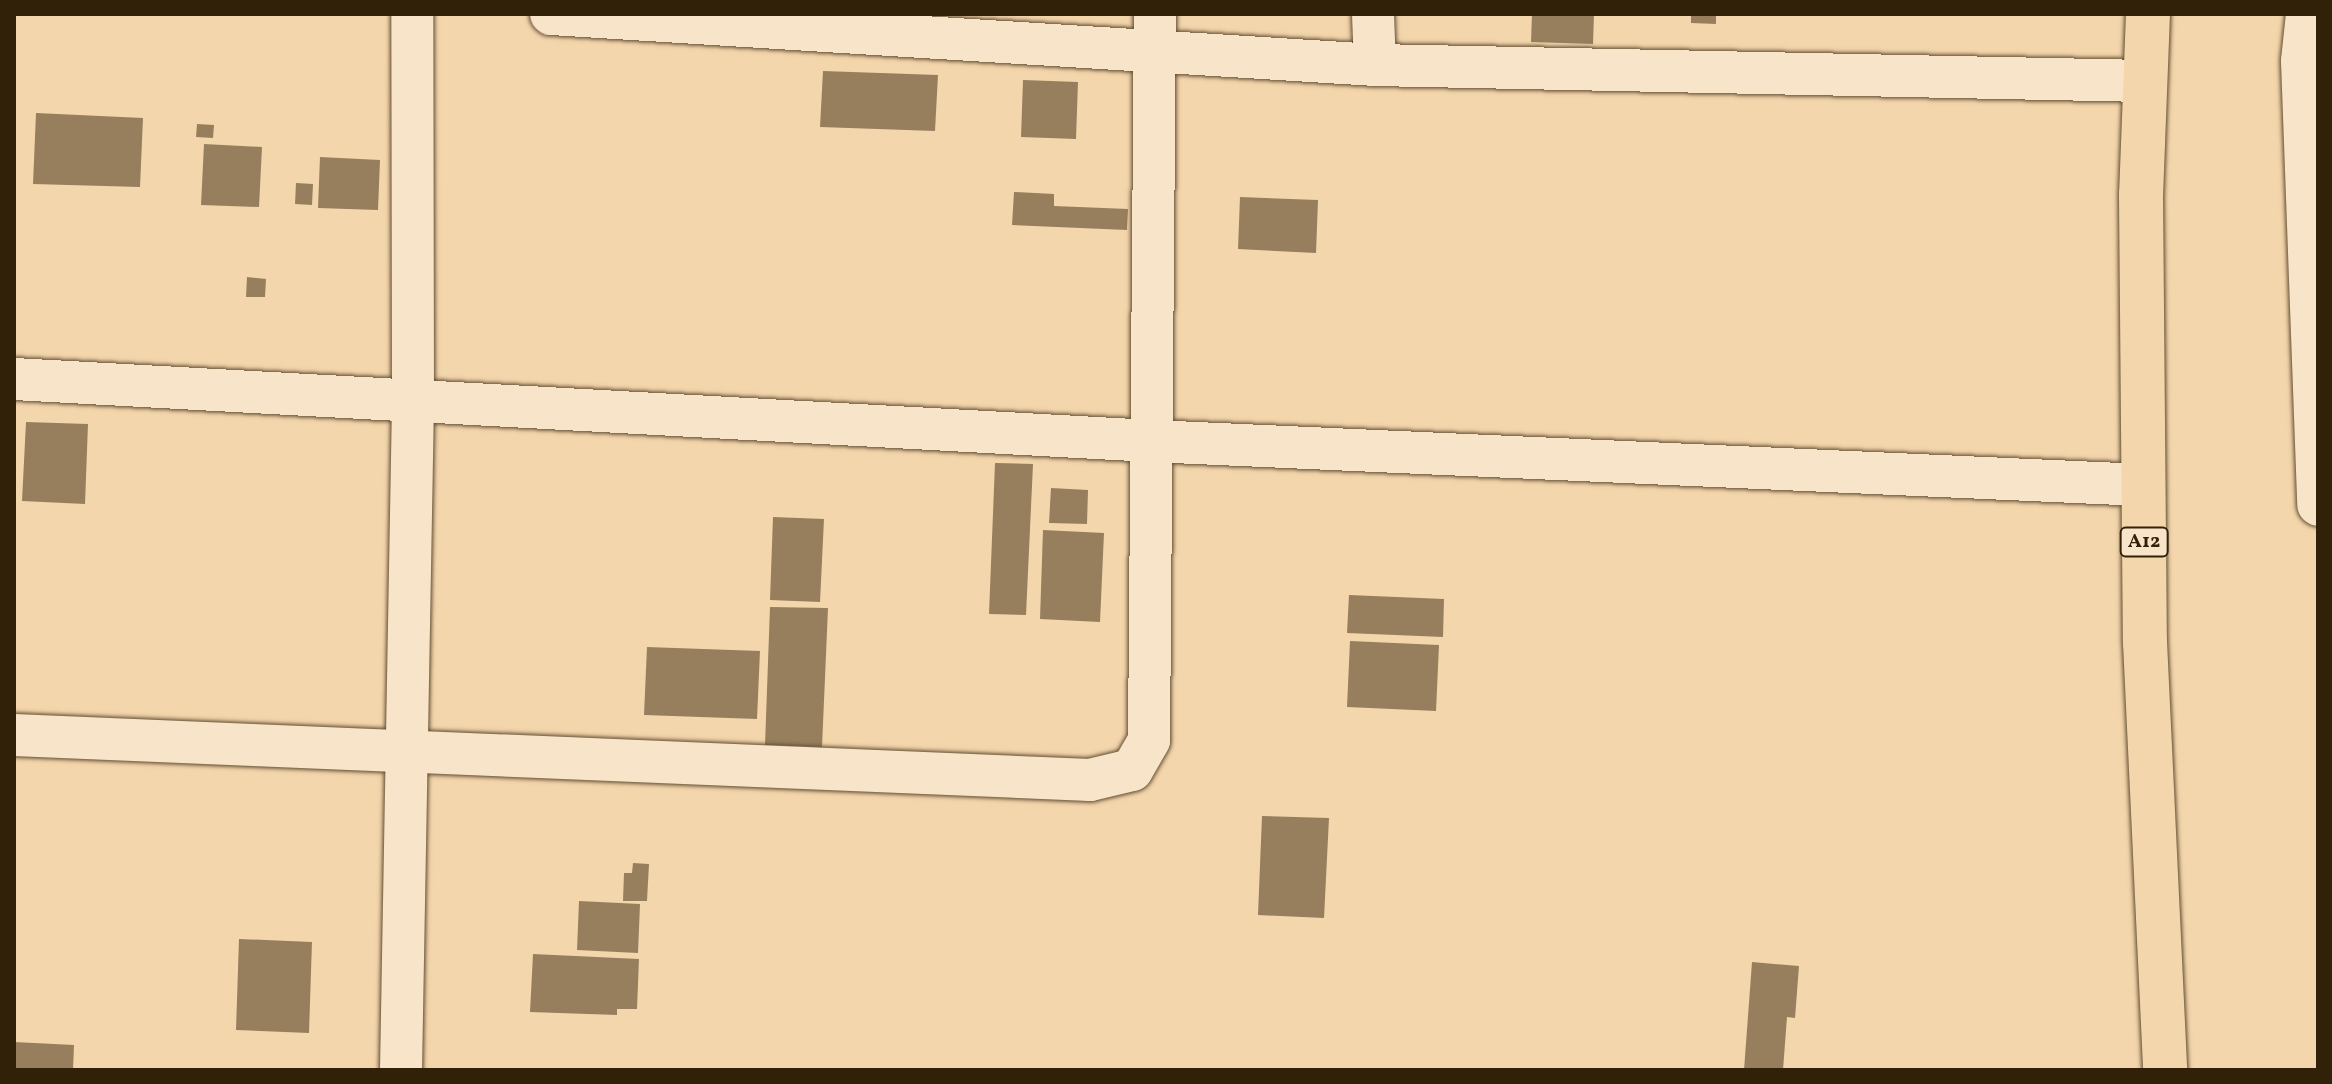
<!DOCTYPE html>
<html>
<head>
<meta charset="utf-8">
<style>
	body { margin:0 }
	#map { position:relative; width:2332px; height:1084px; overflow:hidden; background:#f4d6ac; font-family:Vollkorn,serif }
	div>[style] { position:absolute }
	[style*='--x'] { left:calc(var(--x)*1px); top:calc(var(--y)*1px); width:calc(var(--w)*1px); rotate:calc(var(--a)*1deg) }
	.building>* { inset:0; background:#977f5e }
	.roads { filter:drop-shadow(0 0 2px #624e32) drop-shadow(0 0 2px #624e32) }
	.street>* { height:42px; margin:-21px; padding:0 21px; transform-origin:21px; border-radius:21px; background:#f8e4c9 }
	.primary>* { height:44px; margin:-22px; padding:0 22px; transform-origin:22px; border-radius:22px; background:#f4d6ac }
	span { translate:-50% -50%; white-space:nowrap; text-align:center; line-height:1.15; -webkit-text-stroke:6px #f8e4c9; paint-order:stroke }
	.shield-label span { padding:2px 6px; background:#f8e4c9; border:2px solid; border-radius:6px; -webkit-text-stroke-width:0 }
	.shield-label { font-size:20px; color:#322109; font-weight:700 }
	.frame { position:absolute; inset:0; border:16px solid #322109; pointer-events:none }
</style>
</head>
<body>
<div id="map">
	<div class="building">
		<i style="clip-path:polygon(1532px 14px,1594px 14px,1593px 44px,1531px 42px)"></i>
		<i style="clip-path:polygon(1691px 14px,1716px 14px,1716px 24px,1691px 23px)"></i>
		<i style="clip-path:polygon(823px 71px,938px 75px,935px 131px,820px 127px)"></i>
		<i style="clip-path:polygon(1023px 80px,1078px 82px,1076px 139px,1021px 137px)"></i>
		<i style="clip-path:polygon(36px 113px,143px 118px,140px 187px,33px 184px)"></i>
		<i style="clip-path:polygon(197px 124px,214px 125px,213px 138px,196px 137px)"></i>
		<i style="clip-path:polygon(204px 144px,262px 147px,259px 207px,201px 205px)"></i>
		<i style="clip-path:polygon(320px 157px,380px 160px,378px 210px,318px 208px)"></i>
		<i style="clip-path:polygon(296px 183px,313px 184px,312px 205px,295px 204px)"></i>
		<i style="clip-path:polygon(1014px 192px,1054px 194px,1054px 206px,1128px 209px,1127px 230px,1012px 225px)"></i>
		<i style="clip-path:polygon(1240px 197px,1318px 200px,1316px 253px,1238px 249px)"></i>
		<i style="clip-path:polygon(247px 277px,266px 279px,265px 297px,246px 297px)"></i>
		<i style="clip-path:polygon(26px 422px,88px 424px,85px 504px,22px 501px)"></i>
		<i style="clip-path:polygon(995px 463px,1033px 464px,1026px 615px,989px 614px)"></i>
		<i style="clip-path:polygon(1051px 488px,1088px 490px,1087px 524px,1049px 523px)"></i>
		<i style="clip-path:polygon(773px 517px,824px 519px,820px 602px,770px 600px)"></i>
		<i style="clip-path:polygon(1043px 530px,1104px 533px,1100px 622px,1040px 619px)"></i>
		<i style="clip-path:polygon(1349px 595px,1444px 599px,1443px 637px,1347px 633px)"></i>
		<i style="clip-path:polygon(770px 607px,828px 608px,822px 747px,765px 745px)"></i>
		<i style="clip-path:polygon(1350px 641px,1439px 645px,1436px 711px,1347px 707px)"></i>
		<i style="clip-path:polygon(647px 647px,760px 651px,757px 719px,644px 715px)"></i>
		<i style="clip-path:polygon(1262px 816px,1329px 818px,1324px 918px,1258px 915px)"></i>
		<i style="clip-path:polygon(633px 863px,649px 864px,647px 901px,623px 901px,624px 873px,632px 873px)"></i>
		<i style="clip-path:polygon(579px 901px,640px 904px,638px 953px,577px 950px)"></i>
		<i style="clip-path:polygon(239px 939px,312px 942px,309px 1033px,236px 1030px)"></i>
		<i style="clip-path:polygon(533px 954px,639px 959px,637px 1009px,617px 1009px,617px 1015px,530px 1012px)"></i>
		<i style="clip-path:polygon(1752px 962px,1799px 966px,1795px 1018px,1787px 1017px,1783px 1070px,1744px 1070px)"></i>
		<i style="clip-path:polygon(14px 1042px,74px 1045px,73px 1070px,14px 1070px)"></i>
	</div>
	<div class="roads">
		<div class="street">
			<i style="--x:551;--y:14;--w:826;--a:3.54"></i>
			<i style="--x:1375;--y:65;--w:770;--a:1.19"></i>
			<i style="--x:1373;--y:14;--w:51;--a:87.8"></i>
			<i style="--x:2307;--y:14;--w:47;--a:96.1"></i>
			<i style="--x:2302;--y:61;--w:444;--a:87.9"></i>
			<i style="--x:14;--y:379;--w:1139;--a:3.12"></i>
			<i style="--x:1151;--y:441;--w:993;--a:2.54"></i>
			<i style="--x:14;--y:735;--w:1077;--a:2.39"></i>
			<i style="--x:1090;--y:780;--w:43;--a:-13.4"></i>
			<i style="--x:1132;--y:770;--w:34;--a:-60"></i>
			<i style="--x:1149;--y:740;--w:726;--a:-89.53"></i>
			<i style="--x:401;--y:1070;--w:669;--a:-88.97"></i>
			<i style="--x:413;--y:401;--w:387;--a:-90.1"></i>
		</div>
		<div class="primary">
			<i style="--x:2148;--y:14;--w:181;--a:92.2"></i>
			<i style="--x:2141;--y:195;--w:447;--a:89.5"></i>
			<i style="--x:2145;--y:642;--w:428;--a:87.3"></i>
		</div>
	</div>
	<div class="shield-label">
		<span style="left:2144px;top:542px">A12</span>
	</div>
	<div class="frame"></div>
</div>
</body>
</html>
